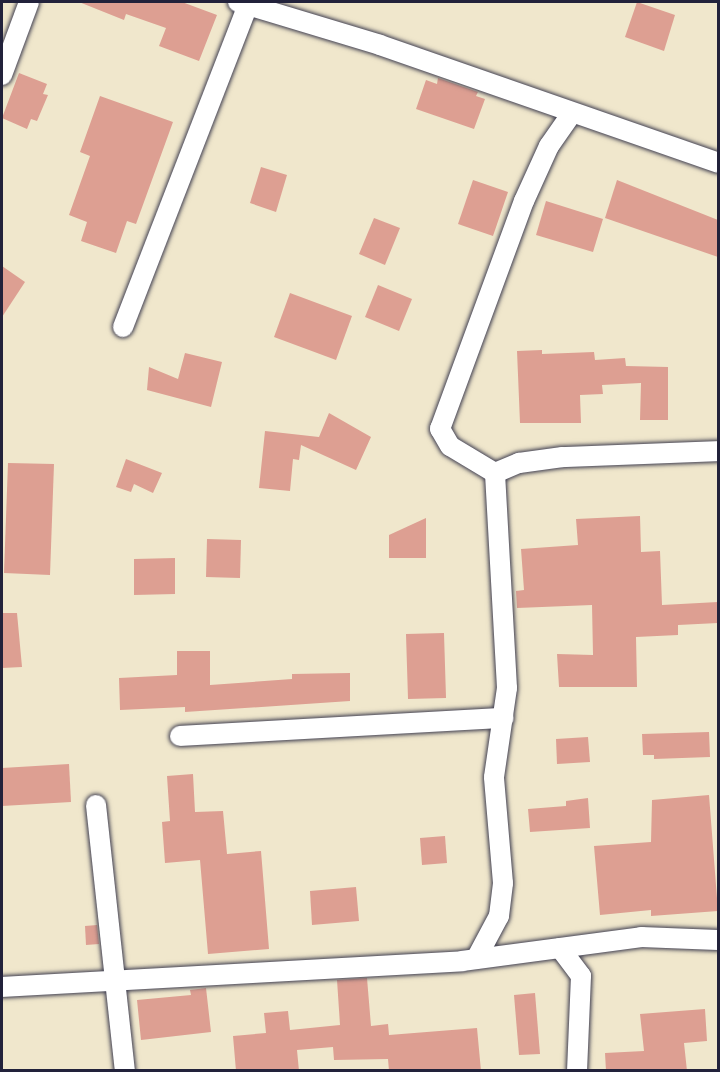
<!DOCTYPE html>
<html>
<head>
<meta charset="utf-8">
<style>
	body { margin:0 }
	#map { position:relative; width:720px; height:1072px; overflow:hidden; background:#f0e7cc; font-family:"Patrick Hand",sans-serif }
	div>[style] { position:absolute }
	[style*='--x'] { left:calc(var(--x)*1px); top:calc(var(--y)*1px); width:calc(var(--w)*1px); rotate:calc(var(--a)*1deg) }
	.building>* { inset:0; background:#dd9f92 }
	.roads { filter:drop-shadow(0 0 2px #414051) drop-shadow(0 0 2px #414051) }
	.minor>* { height:20px; margin:-10px; padding:0 10px; transform-origin:10px; border-radius:10px; background:#fff }
	span { translate:-50% -50%; white-space:nowrap; text-align:center; line-height:1.15; -webkit-text-stroke:4.5px #fbf7ec; paint-order:stroke }
	.frame { position:absolute; inset:0; border:3px solid #22223b; pointer-events:none }
</style>
</head>
<body>
<div id="map">
	<div class="building">
		<i style="clip-path:polygon(79px 2px,182px 2px,217px 15px,199px 61px,159px 46px,166px 28px,126px 14px,124px 20px)"></i>
		<i style="clip-path:polygon(637px 2px,675px 15px,664px 51px,625px 37px)"></i>
		<i style="clip-path:polygon(19px 73px,47px 84px,43px 94px,48px 95px,37px 121px,31px 119px,27px 129px,2px 118px)"></i>
		<i style="clip-path:polygon(438px 78px,478px 92px,476px 96px,485px 99px,474px 129px,416px 109px,426px 80px,437px 84px)"></i>
		<i style="clip-path:polygon(100px 96px,173px 122px,136px 224px,127px 221px,116px 253px,81px 241px,87px 222px,69px 215px,90px 156px,80px 152px)"></i>
		<i style="clip-path:polygon(261px 167px,287px 175px,276px 212px,250px 203px)"></i>
		<i style="clip-path:polygon(473px 180px,508px 192px,493px 236px,458px 224px)"></i>
		<i style="clip-path:polygon(617px 180px,718px 220px,718px 257px,605px 218px)"></i>
		<i style="clip-path:polygon(546px 201px,603px 219px,593px 252px,536px 235px)"></i>
		<i style="clip-path:polygon(374px 218px,400px 228px,385px 265px,359px 254px)"></i>
		<i style="clip-path:polygon(2px 266px,25px 282px,2px 317px)"></i>
		<i style="clip-path:polygon(378px 285px,412px 299px,399px 331px,365px 317px)"></i>
		<i style="clip-path:polygon(290px 293px,352px 316px,336px 360px,274px 337px)"></i>
		<i style="clip-path:polygon(542px 350px,542px 354px,594px 352px,595px 360px,625px 358px,626px 366px,668px 367px,668px 420px,640px 420px,641px 383px,602px 385px,603px 394px,580px 395px,581px 423px,520px 423px,517px 351px)"></i>
		<i style="clip-path:polygon(185px 353px,222px 362px,211px 407px,147px 390px,149px 367px,178px 379px)"></i>
		<i style="clip-path:polygon(329px 413px,371px 437px,356px 470px,301px 445px,299px 460px,293px 459px,290px 491px,259px 488px,265px 431px,319px 437px)"></i>
		<i style="clip-path:polygon(126px 459px,162px 473px,153px 493px,134px 484px,131px 492px,116px 487px)"></i>
		<i style="clip-path:polygon(8px 463px,54px 464px,50px 575px,4px 573px)"></i>
		<i style="clip-path:polygon(640px 516px,641px 552px,660px 551px,662px 605px,718px 602px,718px 623px,678px 625px,678px 635px,636px 637px,637px 687px,559px 687px,557px 654px,593px 655px,592px 605px,517px 608px,516px 591px,524px 590px,521px 549px,578px 545px,576px 519px)"></i>
		<i style="clip-path:polygon(426px 518px,426px 558px,389px 558px,389px 535px)"></i>
		<i style="clip-path:polygon(207px 539px,241px 540px,240px 578px,206px 577px)"></i>
		<i style="clip-path:polygon(175px 558px,175px 594px,134px 595px,134px 559px)"></i>
		<i style="clip-path:polygon(2px 613px,17px 613px,22px 667px,2px 668px)"></i>
		<i style="clip-path:polygon(444px 633px,446px 698px,408px 699px,406px 634px)"></i>
		<i style="clip-path:polygon(177px 651px,210px 651px,210px 685px,292px 679px,292px 674px,350px 673px,350px 701px,185px 712px,185px 707px,120px 710px,119px 678px,177px 675px)"></i>
		<i style="clip-path:polygon(709px 732px,710px 757px,654px 759px,654px 755px,643px 755px,642px 734px)"></i>
		<i style="clip-path:polygon(588px 737px,590px 762px,557px 764px,556px 739px)"></i>
		<i style="clip-path:polygon(69px 764px,71px 802px,2px 806px,2px 768px)"></i>
		<i style="clip-path:polygon(193px 774px,195px 812px,223px 811px,227px 854px,261px 851px,269px 949px,208px 954px,200px 860px,165px 863px,162px 822px,170px 821px,167px 776px)"></i>
		<i style="clip-path:polygon(709px 795px,718px 911px,651px 916px,651px 910px,600px 915px,594px 846px,651px 842px,652px 800px)"></i>
		<i style="clip-path:polygon(588px 798px,590px 828px,530px 832px,528px 809px,566px 806px,566px 801px)"></i>
		<i style="clip-path:polygon(445px 836px,447px 863px,422px 865px,420px 838px)"></i>
		<i style="clip-path:polygon(356px 887px,359px 921px,312px 925px,310px 891px)"></i>
		<i style="clip-path:polygon(97px 925px,99px 944px,86px 945px,85px 926px)"></i>
		<i style="clip-path:polygon(367px 978px,371px 1026px,388px 1024px,389px 1035px,477px 1028px,481px 1071px,389px 1071px,388px 1059px,334px 1060px,333px 1047px,297px 1050px,299px 1071px,236px 1071px,233px 1036px,266px 1033px,264px 1013px,288px 1011px,290px 1030px,340px 1025px,337px 980px)"></i>
		<i style="clip-path:polygon(206px 988px,211px 1032px,141px 1040px,137px 1000px,191px 995px,190px 990px)"></i>
		<i style="clip-path:polygon(535px 993px,540px 1054px,519px 1055px,514px 995px)"></i>
		<i style="clip-path:polygon(705px 1009px,707px 1041px,684px 1043px,687px 1071px,606px 1071px,605px 1053px,644px 1051px,640px 1014px)"></i>
	</div>
	<div class="roads">
		<div class="minor">
			<i style="--x:238;--y:2;--w:148;--a:16.8"></i>
			<i style="--x:380;--y:45;--w:358;--a:19.2"></i>
			<i style="--x:2;--y:75;--w:78;--a:-69.7"></i>
			<i style="--x:123;--y:327;--w:349;--a:-68.8"></i>
			<i style="--x:495;--y:473;--w:52;--a:-149"></i>
			<i style="--x:450;--y:446;--w:20;--a:-120"></i>
			<i style="--x:440;--y:429;--w:243;--a:-69.8"></i>
			<i style="--x:524;--y:201;--w:60;--a:-65.6"></i>
			<i style="--x:549;--y:146;--w:39;--a:-55"></i>
			<i style="--x:495;--y:473;--w:26;--a:-23"></i>
			<i style="--x:519;--y:463;--w:44;--a:-7.8"></i>
			<i style="--x:563;--y:457;--w:155;--a:-2.2"></i>
			<i style="--x:180;--y:736;--w:324;--a:-3.2"></i>
			<i style="--x:96;--y:805;--w:267;--a:83.8"></i>
			<i style="--x:560;--y:948;--w:35;--a:53"></i>
			<i style="--x:581;--y:976;--w:94;--a:92.4"></i>
			<i style="--x:476;--y:959;--w:49;--a:-61.9"></i>
			<i style="--x:499;--y:916;--w:33;--a:-83"></i>
			<i style="--x:503;--y:883;--w:106;--a:-94.9"></i>
			<i style="--x:494;--y:777;--w:90;--a:-81.7"></i>
			<i style="--x:507;--y:688;--w:215;--a:-93.2"></i>
			<i style="--x:2;--y:987;--w:461;--a:-3.2"></i>
			<i style="--x:462;--y:961;--w:181;--a:-7.6"></i>
			<i style="--x:641;--y:937;--w:77;--a:2.2"></i>
		</div>
	</div>
	<div class="frame"></div>
</div>
</body>
</html>
